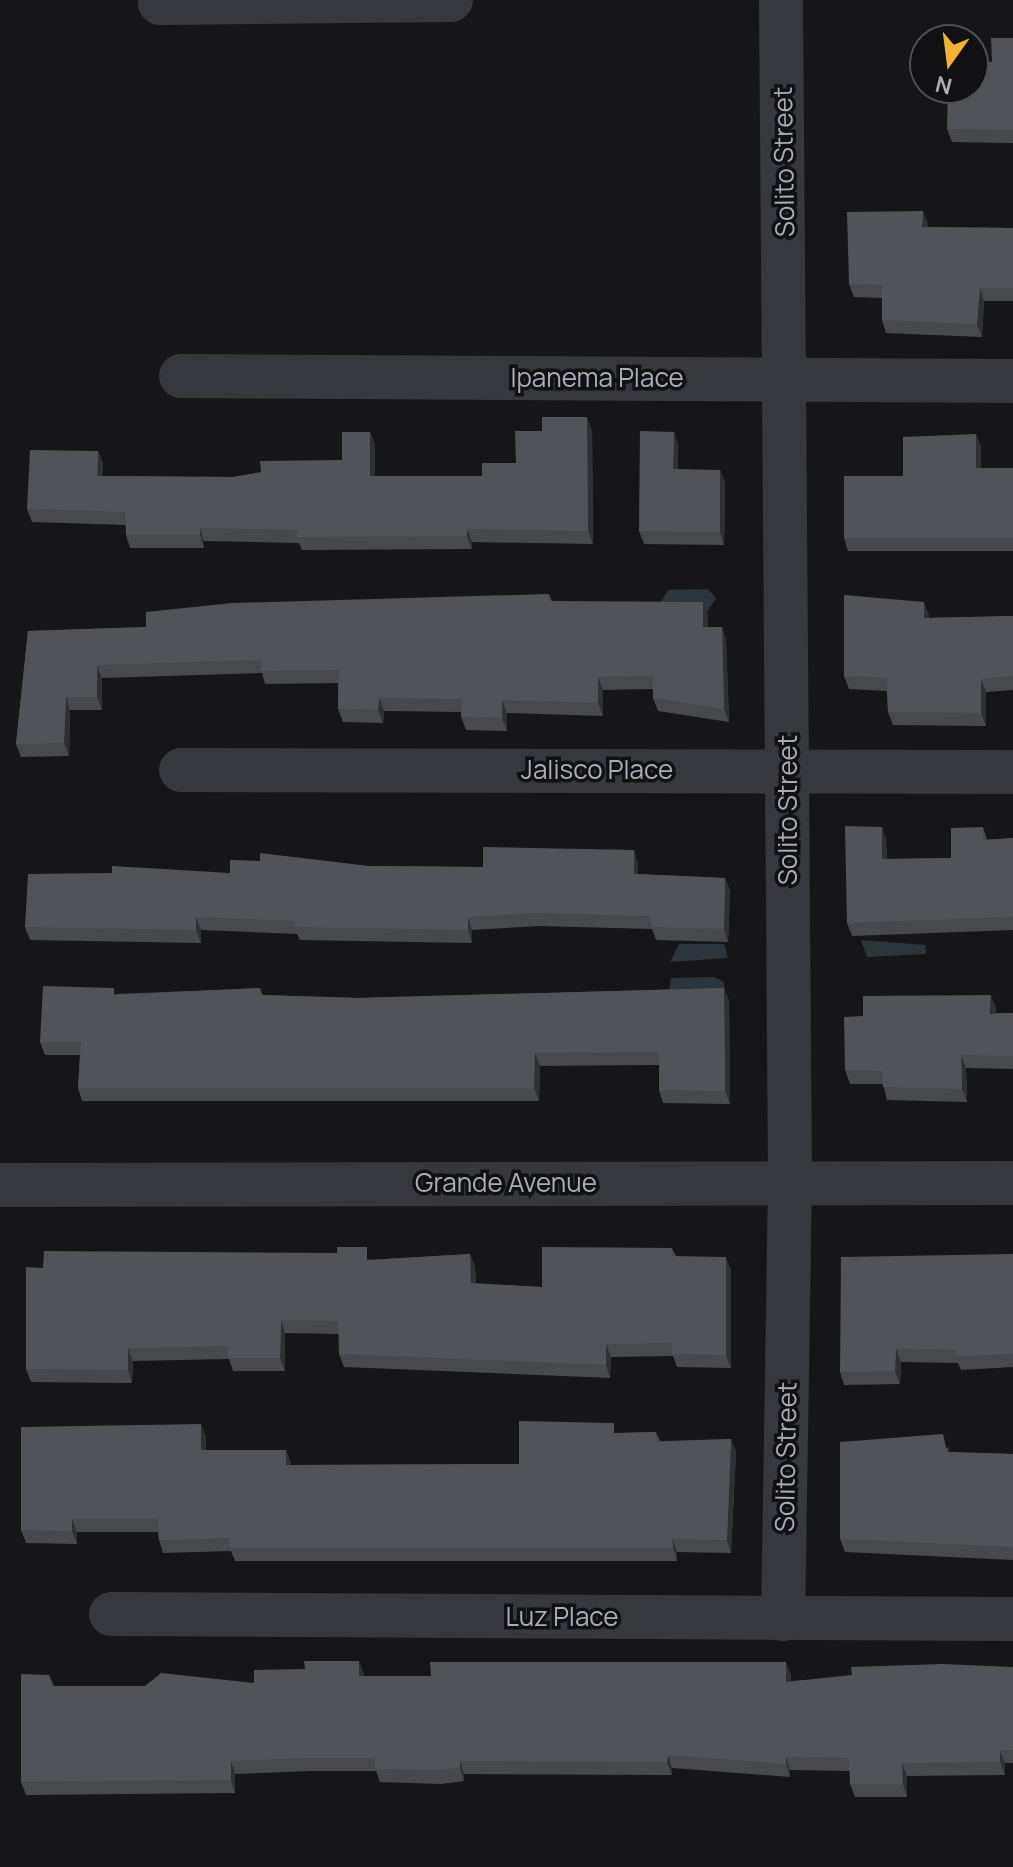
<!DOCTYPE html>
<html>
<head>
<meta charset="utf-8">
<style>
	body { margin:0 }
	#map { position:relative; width:1013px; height:1867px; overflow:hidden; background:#161618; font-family:Manrope,sans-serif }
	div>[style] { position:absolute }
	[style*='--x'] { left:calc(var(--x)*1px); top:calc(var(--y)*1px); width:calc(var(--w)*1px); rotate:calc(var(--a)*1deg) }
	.water>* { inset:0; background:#2c353c }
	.minor>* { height:44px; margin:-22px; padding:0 22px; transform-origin:22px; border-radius:22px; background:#37383d }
	.wall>* { inset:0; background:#47494d }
	.shaded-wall>* { inset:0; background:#2f3033 }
	.building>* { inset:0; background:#525359 }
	span { translate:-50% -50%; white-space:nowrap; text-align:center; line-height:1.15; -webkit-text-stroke:7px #111113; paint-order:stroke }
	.street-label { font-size:26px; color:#a8adb8 }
	.north { position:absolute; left:909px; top:24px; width:80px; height:80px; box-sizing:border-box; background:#111113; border:2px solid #4d4f55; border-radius:50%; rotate:194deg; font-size:22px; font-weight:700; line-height:32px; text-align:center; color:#a8adb8 }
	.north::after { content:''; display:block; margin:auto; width:28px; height:36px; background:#f2b134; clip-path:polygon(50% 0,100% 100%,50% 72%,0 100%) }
</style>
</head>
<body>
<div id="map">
	<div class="water">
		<i style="clip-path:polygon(708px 589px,716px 598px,707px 612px,659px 605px,668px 590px)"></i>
		<i style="clip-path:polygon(861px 940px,925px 945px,926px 954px,867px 957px)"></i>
		<i style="clip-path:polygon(679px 944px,724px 944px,728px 958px,670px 962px)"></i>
		<i style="clip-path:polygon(714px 977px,724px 982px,725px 997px,669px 993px,671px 978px)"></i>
	</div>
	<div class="minor">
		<i style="--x:781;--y:0;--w:1181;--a:89.56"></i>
		<i style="--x:790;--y:1181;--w:438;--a:90.9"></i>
		<i style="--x:160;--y:3;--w:291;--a:-0.6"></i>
		<i style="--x:181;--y:376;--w:832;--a:0.34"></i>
		<i style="--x:181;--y:770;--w:832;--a:0.14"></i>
		<i style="--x:0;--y:1185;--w:1013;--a:-0.11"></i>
		<i style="--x:111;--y:1614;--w:902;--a:0.32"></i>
	</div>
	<div class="wall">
		<i style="clip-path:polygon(1013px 38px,1013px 143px,952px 142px,947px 129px,992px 62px)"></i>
		<i style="clip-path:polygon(923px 211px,927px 227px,1013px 228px,1013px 301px,984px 301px,982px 337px,886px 333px,882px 320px,882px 298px,854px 297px,849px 284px)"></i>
		<i style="clip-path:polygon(592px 430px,593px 544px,472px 542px,472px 549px,302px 550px,299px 543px,204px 541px,204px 548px,130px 548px,126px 535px,126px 525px,32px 522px,27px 509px,98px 451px,103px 464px,102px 476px,233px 477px,342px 460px,370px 432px,375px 445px,375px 476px,482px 476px,516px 463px,542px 431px)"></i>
		<i style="clip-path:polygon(674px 432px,678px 445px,678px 470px,720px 470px,725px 483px,724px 545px,644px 544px,639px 531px)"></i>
		<i style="clip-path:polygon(976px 434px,981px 447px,981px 468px,1013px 468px,1013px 551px,848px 551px,844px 538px,903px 476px)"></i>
		<i style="clip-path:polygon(549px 594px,552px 601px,708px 615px,708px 627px,722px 627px,726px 640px,729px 722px,658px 711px,653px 698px,653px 689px,603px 690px,603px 716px,507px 713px,507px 731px,466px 730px,461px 717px,461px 712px,384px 711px,383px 723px,343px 722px,338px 709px,338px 683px,265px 684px,262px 673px,102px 678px,102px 710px,70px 710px,69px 756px,21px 757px,16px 744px,28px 631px,146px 627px)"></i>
		<i style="clip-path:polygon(924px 602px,929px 618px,1013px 616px,1013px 690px,986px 692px,986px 726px,893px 725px,888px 712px,887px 691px,849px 689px,844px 676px)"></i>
		<i style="clip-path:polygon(882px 827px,886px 840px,887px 859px,951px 858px,983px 827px,987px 840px,1013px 838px,1013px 930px,852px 936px,847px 923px)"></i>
		<i style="clip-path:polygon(638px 863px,638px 874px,725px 878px,730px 891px,728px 942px,656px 940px,652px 929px,539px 926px,472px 930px,472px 943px,300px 940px,297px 934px,201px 930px,201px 943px,30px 940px,25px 927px,230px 873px,369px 866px,483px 867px)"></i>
		<i style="clip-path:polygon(260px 988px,263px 995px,358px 998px,724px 988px,729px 1001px,730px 1104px,663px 1103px,659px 1090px,659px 1065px,540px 1066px,539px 1101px,82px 1101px,78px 1088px,80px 1055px,45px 1055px,40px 1042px,116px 994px)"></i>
		<i style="clip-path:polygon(996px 1008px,995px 1013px,1013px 1013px,1013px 1069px,966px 1068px,967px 1102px,887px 1100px,883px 1084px,850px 1084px,845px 1070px)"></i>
		<i style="clip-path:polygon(672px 1248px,676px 1256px,731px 1270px,731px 1368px,677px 1367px,673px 1356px,611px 1357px,610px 1378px,344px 1367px,339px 1354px,339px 1334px,285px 1333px,285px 1371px,233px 1371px,229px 1359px,133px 1361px,132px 1383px,31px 1382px,26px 1369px,43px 1268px,337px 1253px,371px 1260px,470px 1254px,475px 1267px,476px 1284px,542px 1287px)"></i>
		<i style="clip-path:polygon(1013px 1254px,1013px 1367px,961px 1370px,958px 1363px,901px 1362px,900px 1384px,844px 1385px,840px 1372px)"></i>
		<i style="clip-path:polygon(656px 1432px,660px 1441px,731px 1439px,736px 1452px,731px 1553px,677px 1552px,677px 1561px,235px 1561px,231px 1551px,163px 1553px,159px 1540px,158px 1532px,77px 1532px,77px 1544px,26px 1543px,21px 1530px,206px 1437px,206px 1450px,286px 1450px,291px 1465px,519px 1464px,618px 1433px)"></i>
		<i style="clip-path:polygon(948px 1447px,949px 1452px,1013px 1454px,1013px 1560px,845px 1552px,840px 1539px)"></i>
		<i style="clip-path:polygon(1013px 1667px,1013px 1763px,1005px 1763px,1005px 1775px,907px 1776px,907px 1797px,855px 1797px,850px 1784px,850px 1771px,790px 1770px,790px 1777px,672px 1768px,672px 1775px,464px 1774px,464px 1781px,441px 1784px,380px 1782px,376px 1771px,311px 1771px,235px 1774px,235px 1793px,26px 1795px,21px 1782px,49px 1675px,54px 1686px,145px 1686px,254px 1683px,305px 1669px,364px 1674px,364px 1676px,791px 1675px,791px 1681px)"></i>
	</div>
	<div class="shaded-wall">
		<i style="clip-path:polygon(923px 211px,928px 224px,927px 240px,922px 227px)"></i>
		<i style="clip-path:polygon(980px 288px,984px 301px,982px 337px,977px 324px)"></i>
		<i style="clip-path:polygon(587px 417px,592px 430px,593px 544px,588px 531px)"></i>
		<i style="clip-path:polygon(370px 432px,375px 445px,375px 489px,370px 476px)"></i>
		<i style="clip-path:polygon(674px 432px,678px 445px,678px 483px,673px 469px)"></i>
		<i style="clip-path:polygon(976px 434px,981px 447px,981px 481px,976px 468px)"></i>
		<i style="clip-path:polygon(98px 451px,103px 464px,102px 489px,97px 476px)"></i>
		<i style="clip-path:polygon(720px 470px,725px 483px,724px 545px,720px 532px)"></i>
		<i style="clip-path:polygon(200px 528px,204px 541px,204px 548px,200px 535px)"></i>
		<i style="clip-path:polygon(467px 529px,472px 542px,472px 549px,467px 536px)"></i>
		<i style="clip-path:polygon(703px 602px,708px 615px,708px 640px,703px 627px)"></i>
		<i style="clip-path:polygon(924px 602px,929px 615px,929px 631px,924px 618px)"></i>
		<i style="clip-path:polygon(722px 627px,726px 640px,729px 722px,724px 709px)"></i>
		<i style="clip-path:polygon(97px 665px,102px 678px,102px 710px,97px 697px)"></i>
		<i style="clip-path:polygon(598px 677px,603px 690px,603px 716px,598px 703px)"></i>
		<i style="clip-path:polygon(981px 679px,986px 692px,986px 726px,981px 713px)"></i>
		<i style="clip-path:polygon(66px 697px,70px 710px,69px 756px,64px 743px)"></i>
		<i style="clip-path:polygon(379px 698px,384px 711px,383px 723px,378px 710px)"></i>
		<i style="clip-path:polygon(502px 700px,507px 713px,507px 731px,502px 718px)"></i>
		<i style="clip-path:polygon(882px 827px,886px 840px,887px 872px,882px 859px)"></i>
		<i style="clip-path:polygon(634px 850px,638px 863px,638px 887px,634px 874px)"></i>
		<i style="clip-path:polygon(725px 878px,730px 891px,728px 942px,724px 929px)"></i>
		<i style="clip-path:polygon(196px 917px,201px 930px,201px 943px,196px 930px)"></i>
		<i style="clip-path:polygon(468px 917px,472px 930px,472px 943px,468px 930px)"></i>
		<i style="clip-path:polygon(724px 988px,729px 1001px,730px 1104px,725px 1091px)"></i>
		<i style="clip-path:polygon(991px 995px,996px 1008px,995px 1027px,990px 1014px)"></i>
		<i style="clip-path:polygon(535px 1053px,540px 1066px,539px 1101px,534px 1088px)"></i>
		<i style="clip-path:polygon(961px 1055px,966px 1068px,967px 1102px,962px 1089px)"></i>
		<i style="clip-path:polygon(470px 1254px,475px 1267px,476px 1296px,471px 1283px)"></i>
		<i style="clip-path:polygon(726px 1257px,731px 1270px,731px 1368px,726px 1355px)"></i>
		<i style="clip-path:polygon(281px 1320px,285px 1333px,285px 1371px,280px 1358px)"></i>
		<i style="clip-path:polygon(606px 1344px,611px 1357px,610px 1378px,606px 1365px)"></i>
		<i style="clip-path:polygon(128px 1348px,133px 1361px,132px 1383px,128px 1370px)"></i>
		<i style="clip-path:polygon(896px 1349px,901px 1362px,900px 1384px,895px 1371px)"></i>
		<i style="clip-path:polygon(201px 1424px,206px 1437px,206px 1463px,201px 1450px)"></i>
		<i style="clip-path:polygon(731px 1439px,736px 1452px,731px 1553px,727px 1540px)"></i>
		<i style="clip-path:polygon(286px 1450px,291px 1463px,291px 1478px,286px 1465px)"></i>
		<i style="clip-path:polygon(72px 1519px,77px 1532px,77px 1544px,72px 1531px)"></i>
		<i style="clip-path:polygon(672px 1539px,677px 1552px,677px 1561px,673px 1548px)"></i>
		<i style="clip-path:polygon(359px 1661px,364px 1674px,364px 1689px,359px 1676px)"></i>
		<i style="clip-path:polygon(786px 1662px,791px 1675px,791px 1695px,786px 1682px)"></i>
		<i style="clip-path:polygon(1000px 1750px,1005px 1763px,1005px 1775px,1000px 1762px)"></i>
		<i style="clip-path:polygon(668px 1755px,672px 1768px,672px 1775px,667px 1762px)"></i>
		<i style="clip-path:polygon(786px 1757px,790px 1770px,790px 1777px,786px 1764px)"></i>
		<i style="clip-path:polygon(231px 1761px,235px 1774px,235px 1793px,231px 1780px)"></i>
		<i style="clip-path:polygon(460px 1761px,464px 1774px,464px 1781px,460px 1768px)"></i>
		<i style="clip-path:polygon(902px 1763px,907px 1776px,907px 1797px,903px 1784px)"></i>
	</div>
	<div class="building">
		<i style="clip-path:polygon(991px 38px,1013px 38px,1013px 130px,947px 129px,948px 88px,973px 88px,973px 61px,992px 62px)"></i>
		<i style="clip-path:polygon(923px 211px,922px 227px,1013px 228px,1013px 288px,980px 288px,977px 324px,882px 320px,882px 285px,849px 284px,847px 212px)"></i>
		<i style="clip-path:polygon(542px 417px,587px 417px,588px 531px,467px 529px,467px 536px,297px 537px,297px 530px,200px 528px,200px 535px,126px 535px,125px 512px,27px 509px,30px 450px,98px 451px,97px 476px,233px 477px,261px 472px,260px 461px,342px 460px,342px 432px,370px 432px,370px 476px,482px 476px,482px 463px,516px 463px,515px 431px,542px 431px)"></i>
		<i style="clip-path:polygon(640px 431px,674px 432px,673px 469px,720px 470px,720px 532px,639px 531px)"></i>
		<i style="clip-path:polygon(976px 434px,976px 468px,1013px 468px,1013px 538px,844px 538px,844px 476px,903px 476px,903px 437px)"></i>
		<i style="clip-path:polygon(549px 594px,549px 601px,703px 602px,703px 627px,722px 627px,724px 709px,653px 698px,653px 676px,598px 677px,598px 703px,502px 700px,502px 718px,461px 717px,462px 699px,379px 698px,378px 710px,338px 709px,339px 670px,261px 671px,261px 660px,97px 665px,97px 697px,66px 697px,64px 743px,16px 744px,28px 631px,146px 627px,146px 612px,232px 603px)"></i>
		<i style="clip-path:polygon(844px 595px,924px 602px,924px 618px,1013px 616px,1013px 676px,981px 679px,981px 713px,888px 712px,887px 678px,844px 676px)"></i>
		<i style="clip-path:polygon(845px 826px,882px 827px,882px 859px,951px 858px,951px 828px,983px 827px,983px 840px,1013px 838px,1013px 917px,847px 923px)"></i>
		<i style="clip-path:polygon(483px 847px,634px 850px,634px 874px,725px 878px,724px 929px,651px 927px,651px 916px,534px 913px,468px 917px,468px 930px,295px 927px,295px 921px,196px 917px,196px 930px,25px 927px,28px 874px,112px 873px,112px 866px,230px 873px,230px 860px,260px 861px,260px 853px,369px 866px,483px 867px)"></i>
		<i style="clip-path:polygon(43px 986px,114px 988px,114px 995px,260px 988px,260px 995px,358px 998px,724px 988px,725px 1091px,659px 1090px,659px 1052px,535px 1053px,534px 1088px,78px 1088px,81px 1042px,40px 1042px)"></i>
		<i style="clip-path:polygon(991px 995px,990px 1014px,1013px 1013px,1013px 1056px,961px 1055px,962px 1089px,883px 1087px,882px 1071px,845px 1070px,844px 1017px,863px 1016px,863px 996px)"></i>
		<i style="clip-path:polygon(337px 1247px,367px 1247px,367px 1260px,470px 1254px,471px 1283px,542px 1287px,542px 1247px,672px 1248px,672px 1256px,726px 1257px,726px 1355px,672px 1354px,672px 1343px,606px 1344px,606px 1365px,339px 1354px,338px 1321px,281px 1320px,280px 1358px,228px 1358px,228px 1346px,128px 1348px,128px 1370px,26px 1369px,26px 1267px,43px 1268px,44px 1251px,337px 1253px)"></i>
		<i style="clip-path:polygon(1013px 1254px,1013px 1354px,956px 1356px,956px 1350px,896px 1349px,895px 1371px,840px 1372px,841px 1257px)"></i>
		<i style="clip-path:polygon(519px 1421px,614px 1423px,614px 1433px,656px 1432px,656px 1442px,731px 1439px,727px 1540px,672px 1539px,673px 1548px,230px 1548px,230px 1538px,159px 1540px,158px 1519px,72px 1519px,72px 1531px,21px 1530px,21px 1427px,201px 1424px,201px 1450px,286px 1450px,286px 1465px,519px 1464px)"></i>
		<i style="clip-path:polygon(943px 1434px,947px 1452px,1013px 1454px,1013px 1547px,840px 1539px,840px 1442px)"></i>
		<i style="clip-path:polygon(304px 1661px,359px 1661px,359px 1676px,431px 1676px,430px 1662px,786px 1662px,786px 1682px,852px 1675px,851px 1667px,942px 1664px,1013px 1667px,1013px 1750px,1000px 1750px,1000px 1762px,902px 1763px,903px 1784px,850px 1784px,849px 1758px,786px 1757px,786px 1764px,668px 1755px,667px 1762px,460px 1761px,460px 1768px,436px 1770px,375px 1769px,375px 1758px,307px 1758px,231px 1761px,231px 1780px,21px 1782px,21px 1674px,49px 1675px,52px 1686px,145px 1686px,161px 1673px,254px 1683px,254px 1670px,305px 1669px)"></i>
	</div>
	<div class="street-label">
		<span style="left:784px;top:162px;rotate:-91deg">Solito Street</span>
		<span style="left:597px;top:378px">Ipanema Place</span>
		<span style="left:597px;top:770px">Jalisco Place</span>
		<span style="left:788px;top:810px;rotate:-90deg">Solito Street</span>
		<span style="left:506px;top:1183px">Grande Avenue</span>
		<span style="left:786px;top:1457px;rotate:-89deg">Solito Street</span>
		<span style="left:562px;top:1617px">Luz Place</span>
	</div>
	<div class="north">N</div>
</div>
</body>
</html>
